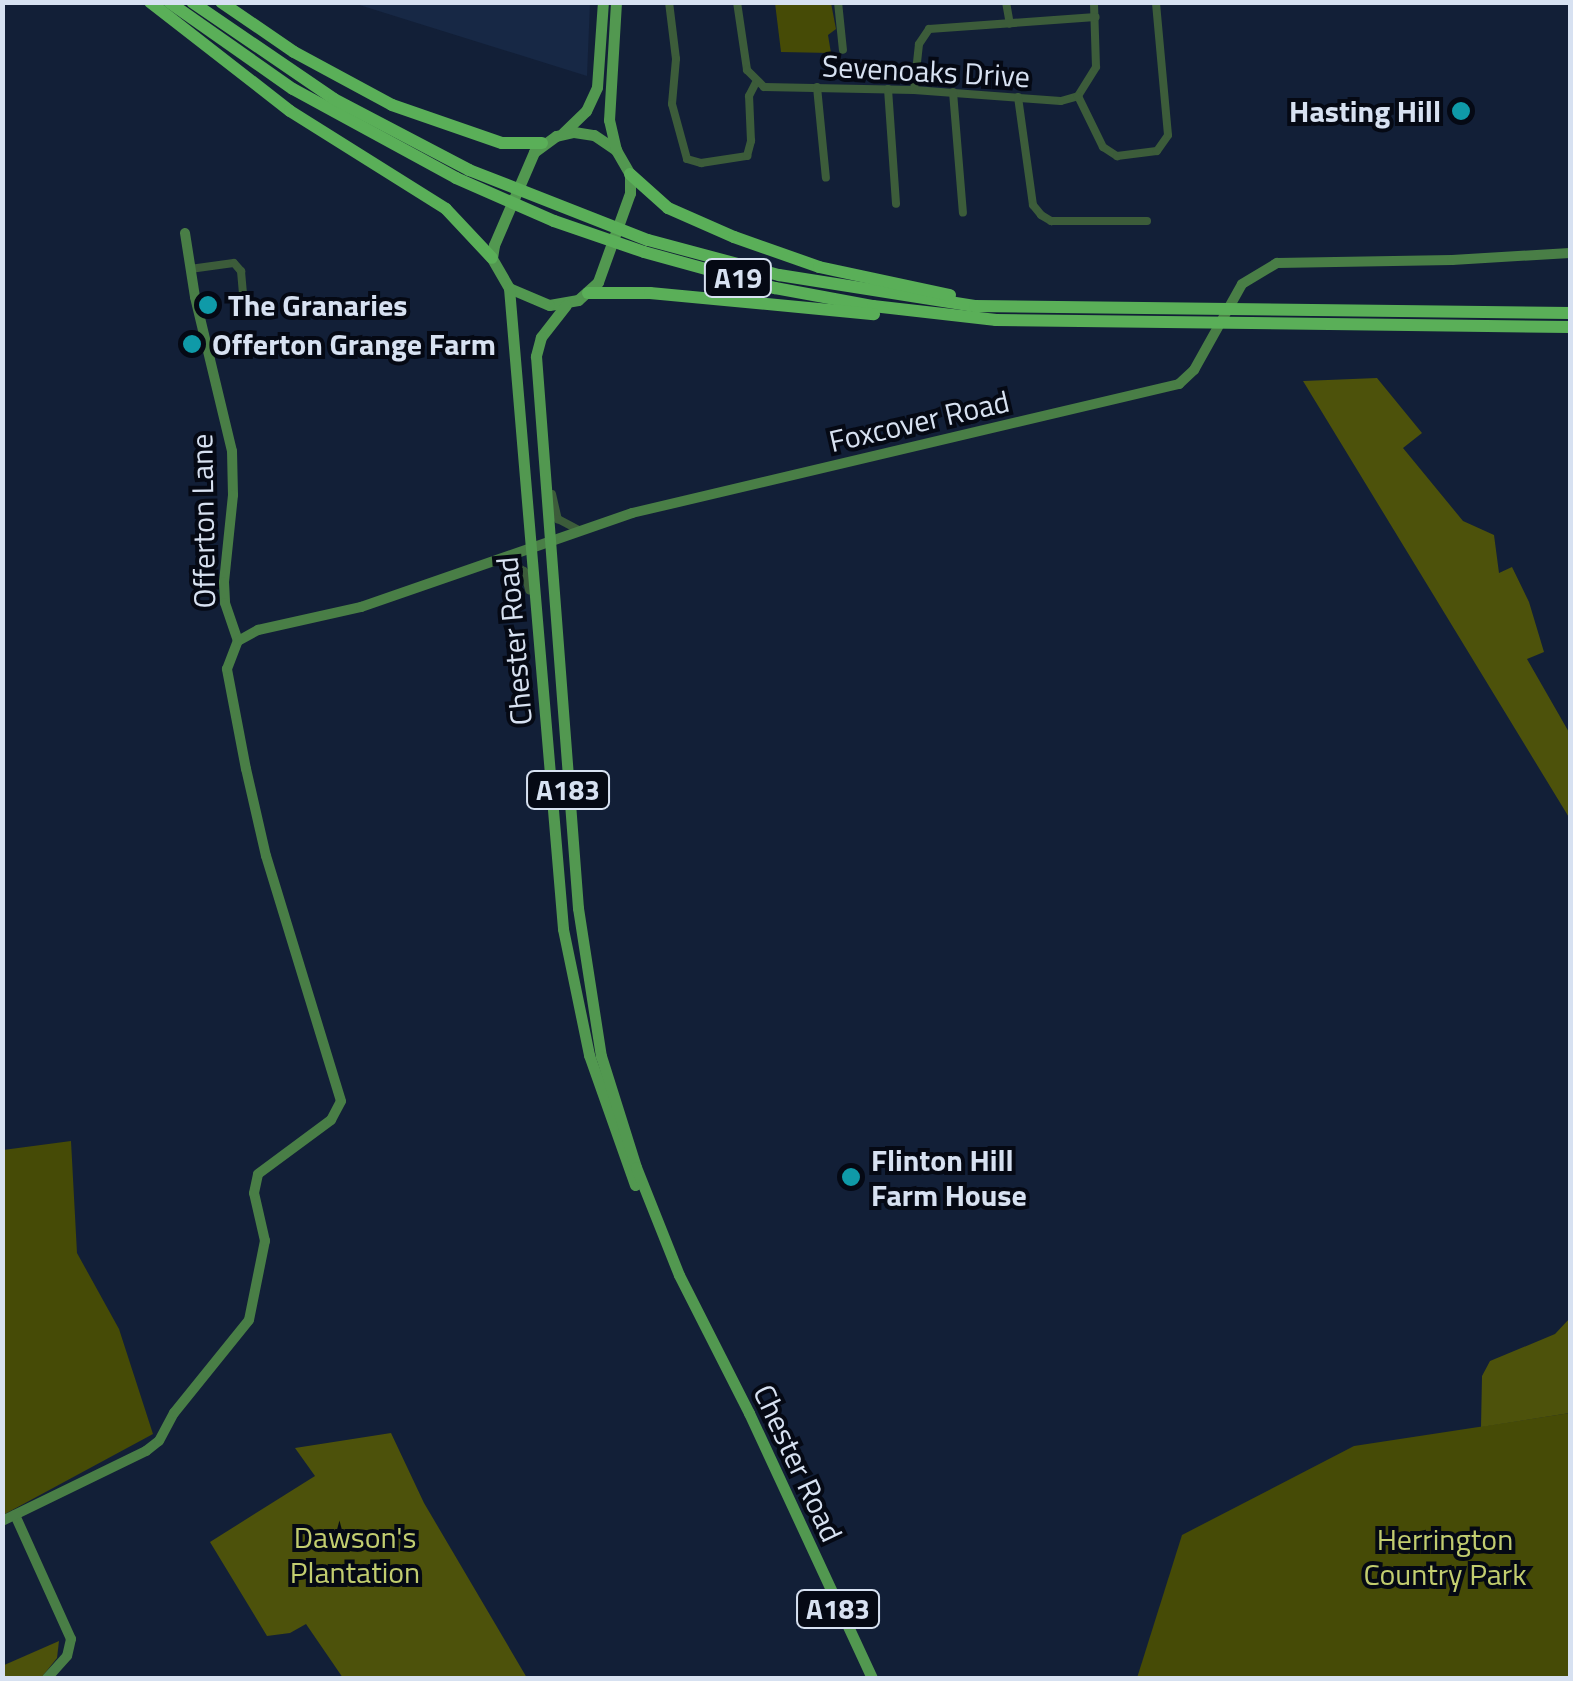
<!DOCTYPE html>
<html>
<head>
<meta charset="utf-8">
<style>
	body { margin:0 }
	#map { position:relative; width:1573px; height:1681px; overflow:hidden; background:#121f37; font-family:"Titillium Web",sans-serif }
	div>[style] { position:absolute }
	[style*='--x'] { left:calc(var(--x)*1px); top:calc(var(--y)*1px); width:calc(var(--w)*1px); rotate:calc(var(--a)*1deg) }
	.built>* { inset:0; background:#172845 }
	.green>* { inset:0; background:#464b06 }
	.forest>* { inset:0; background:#4d520b }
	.street>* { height:8px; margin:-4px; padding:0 4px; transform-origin:4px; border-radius:4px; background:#3c5c3a }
	.secondary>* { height:10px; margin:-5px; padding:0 5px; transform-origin:5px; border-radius:5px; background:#497e46 }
	.primary>* { height:11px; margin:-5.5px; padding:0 5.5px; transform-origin:5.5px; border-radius:5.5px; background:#529850 }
	.highway>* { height:12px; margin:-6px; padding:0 6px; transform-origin:6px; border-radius:6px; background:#5aaf58 }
	.dots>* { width:28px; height:28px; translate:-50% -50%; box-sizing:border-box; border:5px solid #050914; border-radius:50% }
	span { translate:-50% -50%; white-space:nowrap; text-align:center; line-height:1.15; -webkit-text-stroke:8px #050914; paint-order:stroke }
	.shield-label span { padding:2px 8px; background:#050914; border:2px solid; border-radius:8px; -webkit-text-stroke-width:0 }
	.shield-label { font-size:28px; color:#d7e1f1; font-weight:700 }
	.street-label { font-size:30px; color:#d7e1f1 }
	.poi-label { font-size:30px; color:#d7e1f1; font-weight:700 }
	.right { translate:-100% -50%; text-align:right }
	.left { translate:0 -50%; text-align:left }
	.park-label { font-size:30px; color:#c2cd6f }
	.frame { position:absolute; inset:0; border:5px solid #d7e1f1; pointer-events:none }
</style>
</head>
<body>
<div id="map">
	<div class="built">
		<i style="clip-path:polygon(353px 3px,590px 3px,587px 76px)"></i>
	</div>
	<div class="green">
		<i style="clip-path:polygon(775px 3px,831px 3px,836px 29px,828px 35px,831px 53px,781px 52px)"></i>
		<i style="clip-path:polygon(71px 1141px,77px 1253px,119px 1329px,153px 1434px,3px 1515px,3px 1150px)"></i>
		<i style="clip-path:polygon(1570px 1413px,1570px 1678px,1137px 1678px,1182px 1535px,1354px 1446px)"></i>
	</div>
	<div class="forest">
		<i style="clip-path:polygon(1377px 378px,1422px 433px,1403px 448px,1463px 521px,1494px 535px,1499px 573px,1512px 567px,1529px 602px,1544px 652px,1527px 659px,1570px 734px,1570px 819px,1303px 381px)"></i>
		<i style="clip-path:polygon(1570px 1318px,1570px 1413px,1481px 1427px,1482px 1376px,1490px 1361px,1555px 1334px)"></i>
		<i style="clip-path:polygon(391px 1433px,424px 1503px,527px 1678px,343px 1678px,306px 1624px,290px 1633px,267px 1636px,210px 1542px,315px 1476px,295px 1448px)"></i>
		<i style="clip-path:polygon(59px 1641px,57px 1658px,41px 1678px,3px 1678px,2px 1666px)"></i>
	</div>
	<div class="street">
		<i style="--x:669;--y:2;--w:57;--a:83"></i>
		<i style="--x:676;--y:59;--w:45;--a:95.1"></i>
		<i style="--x:672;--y:104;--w:57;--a:74.7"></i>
		<i style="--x:687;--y:159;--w:15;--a:16"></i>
		<i style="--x:701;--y:163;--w:47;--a:-8.7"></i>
		<i style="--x:747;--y:156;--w:16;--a:-75"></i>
		<i style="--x:751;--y:141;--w:45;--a:-92.5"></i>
		<i style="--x:749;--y:96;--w:16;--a:-63"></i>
		<i style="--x:737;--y:2;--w:69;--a:81.6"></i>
		<i style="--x:747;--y:70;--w:24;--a:45"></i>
		<i style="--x:764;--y:87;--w:150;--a:1.1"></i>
		<i style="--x:914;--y:90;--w:147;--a:4.3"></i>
		<i style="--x:1061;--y:101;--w:18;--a:-16"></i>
		<i style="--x:1078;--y:96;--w:34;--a:-58"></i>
		<i style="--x:1096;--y:67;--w:65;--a:-91.8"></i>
		<i style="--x:838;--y:2;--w:48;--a:84.1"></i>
		<i style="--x:1006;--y:2;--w:22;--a:80"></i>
		<i style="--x:817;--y:87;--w:91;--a:84.4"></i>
		<i style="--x:888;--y:89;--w:115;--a:86"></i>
		<i style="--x:914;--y:90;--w:46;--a:-83.8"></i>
		<i style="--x:919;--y:44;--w:18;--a:-56"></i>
		<i style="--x:929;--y:29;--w:167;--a:-4.1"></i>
		<i style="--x:953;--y:92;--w:121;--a:85.3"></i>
		<i style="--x:1078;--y:96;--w:57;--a:63.9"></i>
		<i style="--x:1103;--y:147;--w:17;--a:33"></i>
		<i style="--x:1117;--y:156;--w:40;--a:-7.1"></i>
		<i style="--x:1157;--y:151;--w:19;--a:-55"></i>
		<i style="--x:1168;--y:135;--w:134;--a:-95.2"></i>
		<i style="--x:1018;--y:97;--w:109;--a:82.1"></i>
		<i style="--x:1033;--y:205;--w:13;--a:51"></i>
		<i style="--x:1041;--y:215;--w:12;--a:31"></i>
		<i style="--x:1051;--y:221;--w:96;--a:0"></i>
		<i style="--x:190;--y:269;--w:44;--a:-7.8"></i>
		<i style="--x:234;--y:263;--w:11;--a:49"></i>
		<i style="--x:241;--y:271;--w:21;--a:85"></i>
		<i style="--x:552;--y:494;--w:26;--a:77"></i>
		<i style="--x:558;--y:519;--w:24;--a:28"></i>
		<i style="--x:504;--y:559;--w:23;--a:31"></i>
		<i style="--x:524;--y:571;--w:20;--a:75"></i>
	</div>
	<div class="secondary">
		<i style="--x:185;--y:233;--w:65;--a:81.1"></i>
		<i style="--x:195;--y:297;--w:158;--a:76.5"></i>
		<i style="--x:232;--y:451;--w:44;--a:88.7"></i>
		<i style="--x:233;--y:495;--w:87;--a:95.9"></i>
		<i style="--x:224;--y:582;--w:21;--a:87"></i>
		<i style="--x:225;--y:603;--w:40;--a:71.1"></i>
		<i style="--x:15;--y:1515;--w:136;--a:65.7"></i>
		<i style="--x:71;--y:1639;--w:17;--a:103"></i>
		<i style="--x:67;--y:1656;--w:30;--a:132"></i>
		<i style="--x:2;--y:1521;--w:160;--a:-25.9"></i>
		<i style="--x:146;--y:1451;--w:16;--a:-38"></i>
		<i style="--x:159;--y:1441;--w:32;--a:-62"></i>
		<i style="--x:174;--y:1413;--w:119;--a:-51.1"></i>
		<i style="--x:249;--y:1320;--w:81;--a:-78.6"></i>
		<i style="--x:265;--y:1241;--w:49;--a:-102.9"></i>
		<i style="--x:254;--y:1193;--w:19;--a:-78"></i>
		<i style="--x:258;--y:1174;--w:91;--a:-36.5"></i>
		<i style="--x:331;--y:1120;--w:21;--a:-62"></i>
		<i style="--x:341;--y:1101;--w:256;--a:-107"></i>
		<i style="--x:266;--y:856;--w:89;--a:-102.9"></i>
		<i style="--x:246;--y:769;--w:102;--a:-100.8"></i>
		<i style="--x:227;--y:669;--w:30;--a:-69"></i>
		<i style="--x:238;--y:641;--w:23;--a:-29"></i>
		<i style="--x:258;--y:630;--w:106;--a:-12.6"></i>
		<i style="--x:361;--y:607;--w:287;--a:-19.1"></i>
		<i style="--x:632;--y:513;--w:562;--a:-13.27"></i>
		<i style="--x:1179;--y:384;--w:21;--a:-43"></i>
		<i style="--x:1194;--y:370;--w:98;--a:-60.8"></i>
		<i style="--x:1242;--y:284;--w:41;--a:-31"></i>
		<i style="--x:1277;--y:263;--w:175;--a:-1"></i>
		<i style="--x:1452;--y:260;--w:118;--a:-3.4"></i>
	</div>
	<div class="primary">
		<i style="--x:574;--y:132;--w:20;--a:9"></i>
		<i style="--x:594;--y:135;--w:27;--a:34"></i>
		<i style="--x:616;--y:150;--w:28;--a:60"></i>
		<i style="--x:630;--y:174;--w:19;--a:90"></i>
		<i style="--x:630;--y:193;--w:95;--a:109.8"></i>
		<i style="--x:598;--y:282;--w:27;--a:138"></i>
		<i style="--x:578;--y:300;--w:29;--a:170"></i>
		<i style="--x:549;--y:305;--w:43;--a:-157"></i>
		<i style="--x:509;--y:288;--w:34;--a:-120"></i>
		<i style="--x:492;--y:258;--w:13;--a:-81"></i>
		<i style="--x:494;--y:245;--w:101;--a:-66.7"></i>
		<i style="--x:534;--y:152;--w:27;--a:-36"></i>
		<i style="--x:556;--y:136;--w:18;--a:-13"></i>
		<i style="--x:563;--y:133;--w:32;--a:-44"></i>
		<i style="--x:586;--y:111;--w:26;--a:-65"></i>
		<i style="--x:597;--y:87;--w:85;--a:-86"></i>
		<i style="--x:616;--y:150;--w:31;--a:-103"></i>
		<i style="--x:609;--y:120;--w:118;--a:-86.6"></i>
		<i style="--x:509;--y:288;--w:643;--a:85.18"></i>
		<i style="--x:563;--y:929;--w:129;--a:78.3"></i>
		<i style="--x:589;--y:1055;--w:138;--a:70.5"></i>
		<i style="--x:566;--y:305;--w:41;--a:128"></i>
		<i style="--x:541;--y:337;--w:20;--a:105"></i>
		<i style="--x:536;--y:356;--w:554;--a:85.65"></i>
		<i style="--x:578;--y:908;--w:150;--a:81.2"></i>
		<i style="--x:601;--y:1056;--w:116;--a:72.5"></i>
		<i style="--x:636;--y:1167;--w:116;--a:68.3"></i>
		<i style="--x:679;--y:1275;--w:155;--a:63.1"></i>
		<i style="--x:749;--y:1413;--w:292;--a:65.1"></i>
	</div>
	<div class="highway">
		<i style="--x:150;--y:2;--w:177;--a:37.9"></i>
		<i style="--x:290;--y:111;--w:184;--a:32.1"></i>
		<i style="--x:446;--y:209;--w:67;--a:46.8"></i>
		<i style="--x:169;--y:2;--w:151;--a:35.1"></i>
		<i style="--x:293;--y:89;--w:186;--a:28.6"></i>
		<i style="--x:456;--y:178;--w:107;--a:23.7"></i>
		<i style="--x:554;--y:221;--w:95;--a:19"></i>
		<i style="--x:644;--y:252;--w:136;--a:15.4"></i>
		<i style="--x:775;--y:288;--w:100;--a:10.4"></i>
		<i style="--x:873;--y:306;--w:124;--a:6.5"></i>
		<i style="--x:996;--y:320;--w:574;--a:0.7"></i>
		<i style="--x:192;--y:2;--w:172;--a:34.3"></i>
		<i style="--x:334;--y:99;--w:153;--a:27.7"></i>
		<i style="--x:469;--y:170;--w:192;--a:21.4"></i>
		<i style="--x:648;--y:240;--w:136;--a:15"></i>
		<i style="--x:779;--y:275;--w:198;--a:9"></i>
		<i style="--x:975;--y:306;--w:595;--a:0.67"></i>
		<i style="--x:221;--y:2;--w:88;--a:34.4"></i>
		<i style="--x:294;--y:52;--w:111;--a:28.4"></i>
		<i style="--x:392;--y:105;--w:116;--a:19.1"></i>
		<i style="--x:502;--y:143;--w:40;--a:0"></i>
		<i style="--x:630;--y:174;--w:51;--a:41.8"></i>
		<i style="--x:668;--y:208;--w:72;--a:23.7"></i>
		<i style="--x:734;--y:237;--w:90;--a:19.4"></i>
		<i style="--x:819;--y:267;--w:134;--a:12.1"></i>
		<i style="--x:588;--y:293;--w:62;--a:0"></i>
		<i style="--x:650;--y:293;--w:225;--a:5.4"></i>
	</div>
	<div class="dots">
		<i style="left:1461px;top:111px;background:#0f9aa8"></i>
		<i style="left:208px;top:305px;background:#0f9aa8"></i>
		<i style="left:192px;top:344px;background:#0f9aa8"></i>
		<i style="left:851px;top:1177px;background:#0f9aa8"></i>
	</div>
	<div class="shield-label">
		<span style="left:738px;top:278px">A19</span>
		<span style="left:568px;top:790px">A183</span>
		<span style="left:838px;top:1609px">A183</span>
	</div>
	<div class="street-label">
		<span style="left:926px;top:71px;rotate:3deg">Sevenoaks Drive</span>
		<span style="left:919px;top:421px;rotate:-13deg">Foxcover Road</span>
		<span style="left:203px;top:521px;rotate:-91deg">Offerton Lane</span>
		<span style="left:514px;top:641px;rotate:-95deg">Chester Road</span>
		<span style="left:798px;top:1463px;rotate:65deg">Chester Road</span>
	</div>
	<div class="poi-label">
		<span class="right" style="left:1441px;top:111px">Hasting Hill</span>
		<span class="left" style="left:228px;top:305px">The Granaries</span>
		<span class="left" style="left:212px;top:344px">Offerton Grange Farm</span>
		<span class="left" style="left:871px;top:1177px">Flinton Hill<br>Farm House</span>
	</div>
	<div class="park-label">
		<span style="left:355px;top:1554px">Dawson's<br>Plantation</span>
		<span style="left:1445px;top:1556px">Herrington<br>Country Park</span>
	</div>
	<div class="frame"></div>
</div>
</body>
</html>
